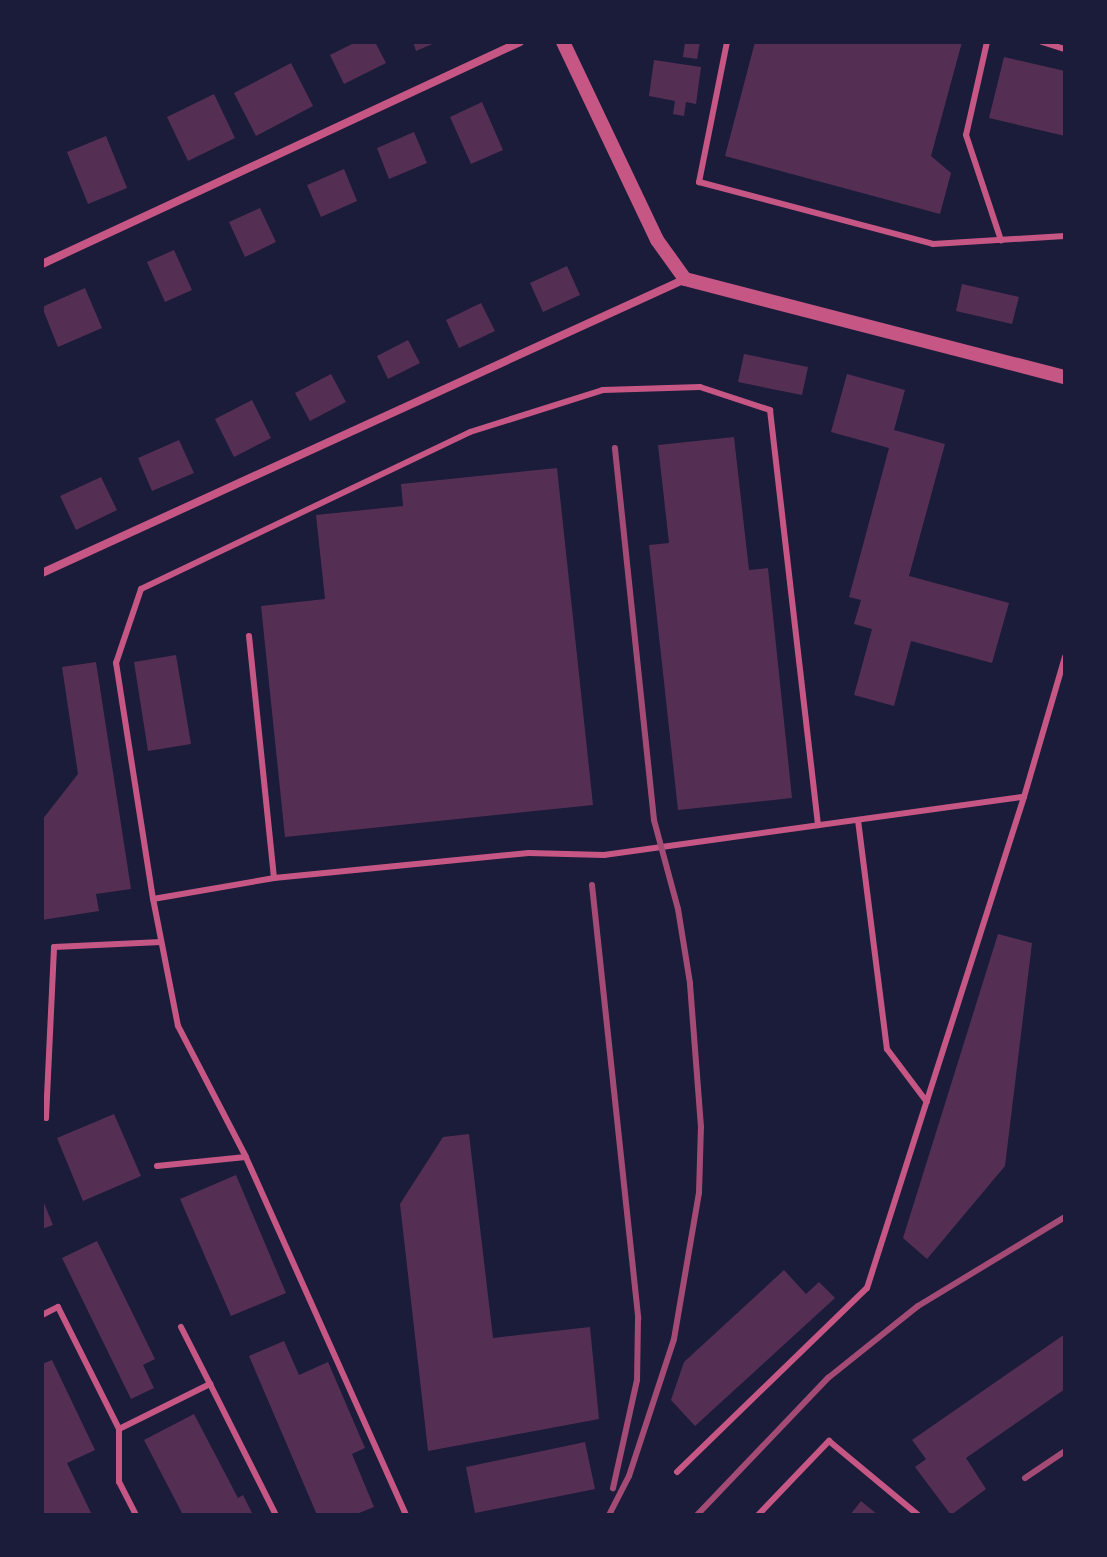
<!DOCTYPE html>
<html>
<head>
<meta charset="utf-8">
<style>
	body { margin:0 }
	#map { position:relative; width:1107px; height:1557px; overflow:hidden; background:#1b1b3a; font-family:Georgia,serif }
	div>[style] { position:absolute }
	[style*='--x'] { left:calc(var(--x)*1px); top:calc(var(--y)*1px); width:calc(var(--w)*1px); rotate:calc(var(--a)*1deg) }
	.building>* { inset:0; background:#542f53 }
	.service>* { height:6px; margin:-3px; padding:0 3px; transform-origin:3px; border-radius:3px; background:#c65784 }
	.minor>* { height:8px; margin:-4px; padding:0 4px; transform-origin:4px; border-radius:4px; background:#c65784 }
	.tertiary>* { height:14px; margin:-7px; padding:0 7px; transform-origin:7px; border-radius:7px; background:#c65784 }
	.rail>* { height:6px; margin:-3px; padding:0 3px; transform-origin:3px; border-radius:3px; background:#a44b75 }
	span { translate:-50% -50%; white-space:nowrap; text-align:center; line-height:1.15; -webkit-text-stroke:8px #1b1b3a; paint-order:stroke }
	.frame { position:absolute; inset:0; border:44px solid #1b1b3a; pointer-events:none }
</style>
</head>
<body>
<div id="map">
	<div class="building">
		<i style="clip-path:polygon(356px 42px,375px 42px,386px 63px,344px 84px,330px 55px)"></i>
		<i style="clip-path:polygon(413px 42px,437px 42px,416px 51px)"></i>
		<i style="clip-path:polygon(685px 42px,700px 42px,697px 59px,683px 57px)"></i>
		<i style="clip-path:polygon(755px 42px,962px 42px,931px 156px,951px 173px,940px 214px,725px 156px)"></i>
		<i style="clip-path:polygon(1004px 57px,1065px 71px,1065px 136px,989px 118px)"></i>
		<i style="clip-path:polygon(654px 60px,701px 67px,696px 104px,686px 102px,684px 116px,673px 114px,675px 101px,649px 96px)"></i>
		<i style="clip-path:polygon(291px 63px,313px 106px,256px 136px,234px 93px)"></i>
		<i style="clip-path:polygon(214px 94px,235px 138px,188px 161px,167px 117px)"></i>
		<i style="clip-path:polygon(482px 102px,503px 150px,471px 164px,450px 117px)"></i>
		<i style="clip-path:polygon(414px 132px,427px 163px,389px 179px,377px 148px)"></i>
		<i style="clip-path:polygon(106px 136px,127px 188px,88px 204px,67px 152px)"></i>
		<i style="clip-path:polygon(344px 169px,357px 201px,321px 217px,307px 185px)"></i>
		<i style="clip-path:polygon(260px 208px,276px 242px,245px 257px,229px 222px)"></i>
		<i style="clip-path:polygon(174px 250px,192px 290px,165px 302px,147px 262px)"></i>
		<i style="clip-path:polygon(567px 266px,580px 295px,543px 312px,530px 283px)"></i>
		<i style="clip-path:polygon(962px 284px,1019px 297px,1012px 324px,956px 311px)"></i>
		<i style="clip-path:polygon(85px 288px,102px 328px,58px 347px,42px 307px)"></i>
		<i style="clip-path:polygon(481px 303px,495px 331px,459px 348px,446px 320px)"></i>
		<i style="clip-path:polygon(408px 340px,420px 363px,388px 379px,377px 356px)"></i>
		<i style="clip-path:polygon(744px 354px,808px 367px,802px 395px,738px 382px)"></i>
		<i style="clip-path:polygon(331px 374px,346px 402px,310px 421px,295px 393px)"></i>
		<i style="clip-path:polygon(847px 374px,905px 390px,894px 430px,945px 444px,909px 576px,1009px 603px,992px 663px,911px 641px,894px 706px,854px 695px,872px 629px,854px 624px,861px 600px,849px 597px,889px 448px,831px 432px)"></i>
		<i style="clip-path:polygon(252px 400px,271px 438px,234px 457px,215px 419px)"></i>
		<i style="clip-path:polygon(734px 437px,749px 570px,768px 568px,792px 798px,678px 810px,649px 545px,669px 543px,658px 445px)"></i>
		<i style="clip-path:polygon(179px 440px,194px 473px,152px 491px,138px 458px)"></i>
		<i style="clip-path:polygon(557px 468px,593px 805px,285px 837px,261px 606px,325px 599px,316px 515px,403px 506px,401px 484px)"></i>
		<i style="clip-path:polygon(101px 477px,117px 510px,76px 530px,60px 496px)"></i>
		<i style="clip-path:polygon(176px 655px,191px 744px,148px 751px,134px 662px)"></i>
		<i style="clip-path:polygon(96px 662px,131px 889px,96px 894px,99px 911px,42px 920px,42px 820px,78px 774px,62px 667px)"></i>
		<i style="clip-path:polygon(998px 934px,1032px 943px,1005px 1166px,927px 1259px,903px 1238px)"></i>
		<i style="clip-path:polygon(114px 1114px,141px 1176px,83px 1201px,57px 1138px)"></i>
		<i style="clip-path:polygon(469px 1134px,493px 1338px,590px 1327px,599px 1419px,428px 1451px,400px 1204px,443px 1137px)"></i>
		<i style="clip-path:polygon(236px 1175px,286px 1293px,231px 1316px,180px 1199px)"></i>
		<i style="clip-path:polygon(42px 1198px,53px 1225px,42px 1229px)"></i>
		<i style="clip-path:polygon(97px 1241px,155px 1359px,143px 1365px,154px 1388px,131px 1399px,62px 1258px)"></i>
		<i style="clip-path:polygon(784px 1270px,806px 1294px,819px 1282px,835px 1298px,695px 1426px,671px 1400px,684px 1362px)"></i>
		<i style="clip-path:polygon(1065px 1334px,1065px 1389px,966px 1458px,986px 1489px,951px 1515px,915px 1467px,926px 1459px,912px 1440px)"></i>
		<i style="clip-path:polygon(284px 1341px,299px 1375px,328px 1362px,365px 1448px,352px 1454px,374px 1507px,354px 1515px,317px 1515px,249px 1356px)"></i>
		<i style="clip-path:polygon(52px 1360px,95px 1450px,67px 1463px,92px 1515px,42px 1515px,42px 1364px)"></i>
		<i style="clip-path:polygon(194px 1414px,238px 1498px,243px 1495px,253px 1515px,183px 1515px,144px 1440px)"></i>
		<i style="clip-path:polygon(585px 1442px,595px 1489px,475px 1513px,466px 1467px)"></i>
		<i style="clip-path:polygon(861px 1501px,878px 1515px,850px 1515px)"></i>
	</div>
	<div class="service">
		<i style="--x:727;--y:42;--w:143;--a:101.3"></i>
		<i style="--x:699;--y:182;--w:242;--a:14.8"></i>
		<i style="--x:933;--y:244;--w:132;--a:-3.5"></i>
		<i style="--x:987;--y:42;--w:95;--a:102.7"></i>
		<i style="--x:966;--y:135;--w:111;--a:71.6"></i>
		<i style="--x:1042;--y:42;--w:24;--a:17"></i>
		<i style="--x:249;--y:636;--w:243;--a:84.1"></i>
		<i style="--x:858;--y:820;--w:231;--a:82.8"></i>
		<i style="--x:887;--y:1049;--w:66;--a:53"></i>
		<i style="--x:153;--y:899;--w:239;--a:-98.9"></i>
		<i style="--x:116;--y:663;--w:78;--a:-71.3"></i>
		<i style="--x:141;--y:589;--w:365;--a:-25.5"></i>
		<i style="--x:470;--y:432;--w:139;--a:-17.5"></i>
		<i style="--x:603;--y:390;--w:97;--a:-1.8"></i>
		<i style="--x:700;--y:387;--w:74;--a:18.2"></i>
		<i style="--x:770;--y:410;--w:418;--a:83.4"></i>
		<i style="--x:46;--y:1118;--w:171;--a:-87.3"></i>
		<i style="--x:54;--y:947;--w:107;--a:-2.7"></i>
		<i style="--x:157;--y:1166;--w:89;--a:-5.8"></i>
		<i style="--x:42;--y:1315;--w:18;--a:-27"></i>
		<i style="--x:58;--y:1307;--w:136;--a:63.4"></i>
		<i style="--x:181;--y:1327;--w:64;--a:63"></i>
		<i style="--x:677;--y:1472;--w:264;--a:-44.1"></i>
		<i style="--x:867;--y:1288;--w:515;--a:-72.27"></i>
		<i style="--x:136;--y:1515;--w:37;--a:-117"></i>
		<i style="--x:119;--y:1482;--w:53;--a:-90"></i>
		<i style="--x:119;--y:1429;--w:102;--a:-26.3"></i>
		<i style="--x:210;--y:1384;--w:147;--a:63.3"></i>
		<i style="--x:406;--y:1515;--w:392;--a:-114.1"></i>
		<i style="--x:246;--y:1157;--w:148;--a:-117.4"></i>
		<i style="--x:178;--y:1026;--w:129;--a:-101.1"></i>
		<i style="--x:153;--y:899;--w:123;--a:-9.8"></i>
		<i style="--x:274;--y:878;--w:256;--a:-5.6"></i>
		<i style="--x:529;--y:853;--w:75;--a:1.5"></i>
		<i style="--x:604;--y:855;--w:424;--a:-7.9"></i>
		<i style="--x:1024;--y:797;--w:146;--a:-73.7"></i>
		<i style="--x:758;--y:1515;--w:103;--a:-46.2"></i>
		<i style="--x:829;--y:1441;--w:116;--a:39.7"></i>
	</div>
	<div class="minor">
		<i style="--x:42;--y:264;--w:527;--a:-24.91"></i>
		<i style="--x:42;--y:573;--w:707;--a:-24.57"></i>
	</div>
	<div class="tertiary">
		<i style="--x:563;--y:42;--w:219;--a:64.6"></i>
		<i style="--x:657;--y:240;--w:48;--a:54.3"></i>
		<i style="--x:685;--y:279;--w:392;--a:14.5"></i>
	</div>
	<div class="rail">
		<i style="--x:592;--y:885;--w:436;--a:83.9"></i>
		<i style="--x:638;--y:1319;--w:61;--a:90.9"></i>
		<i style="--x:637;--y:1380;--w:111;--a:102.5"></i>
		<i style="--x:1025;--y:1478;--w:48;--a:-34"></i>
		<i style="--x:609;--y:1515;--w:44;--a:-62.9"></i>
		<i style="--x:629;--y:1476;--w:144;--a:-71.8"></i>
		<i style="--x:674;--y:1339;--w:148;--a:-80.3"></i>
		<i style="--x:699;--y:1193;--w:66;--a:-88.3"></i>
		<i style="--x:701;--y:1127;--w:144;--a:-94.4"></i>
		<i style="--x:690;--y:983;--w:75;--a:-99.2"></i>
		<i style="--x:678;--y:909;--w:92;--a:-105.1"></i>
		<i style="--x:654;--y:820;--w:374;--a:-96"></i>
		<i style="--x:697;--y:1515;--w:190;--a:-46.3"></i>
		<i style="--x:828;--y:1378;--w:115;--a:-38.7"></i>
		<i style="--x:918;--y:1306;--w:172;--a:-31.2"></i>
	</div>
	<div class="frame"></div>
</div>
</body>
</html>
